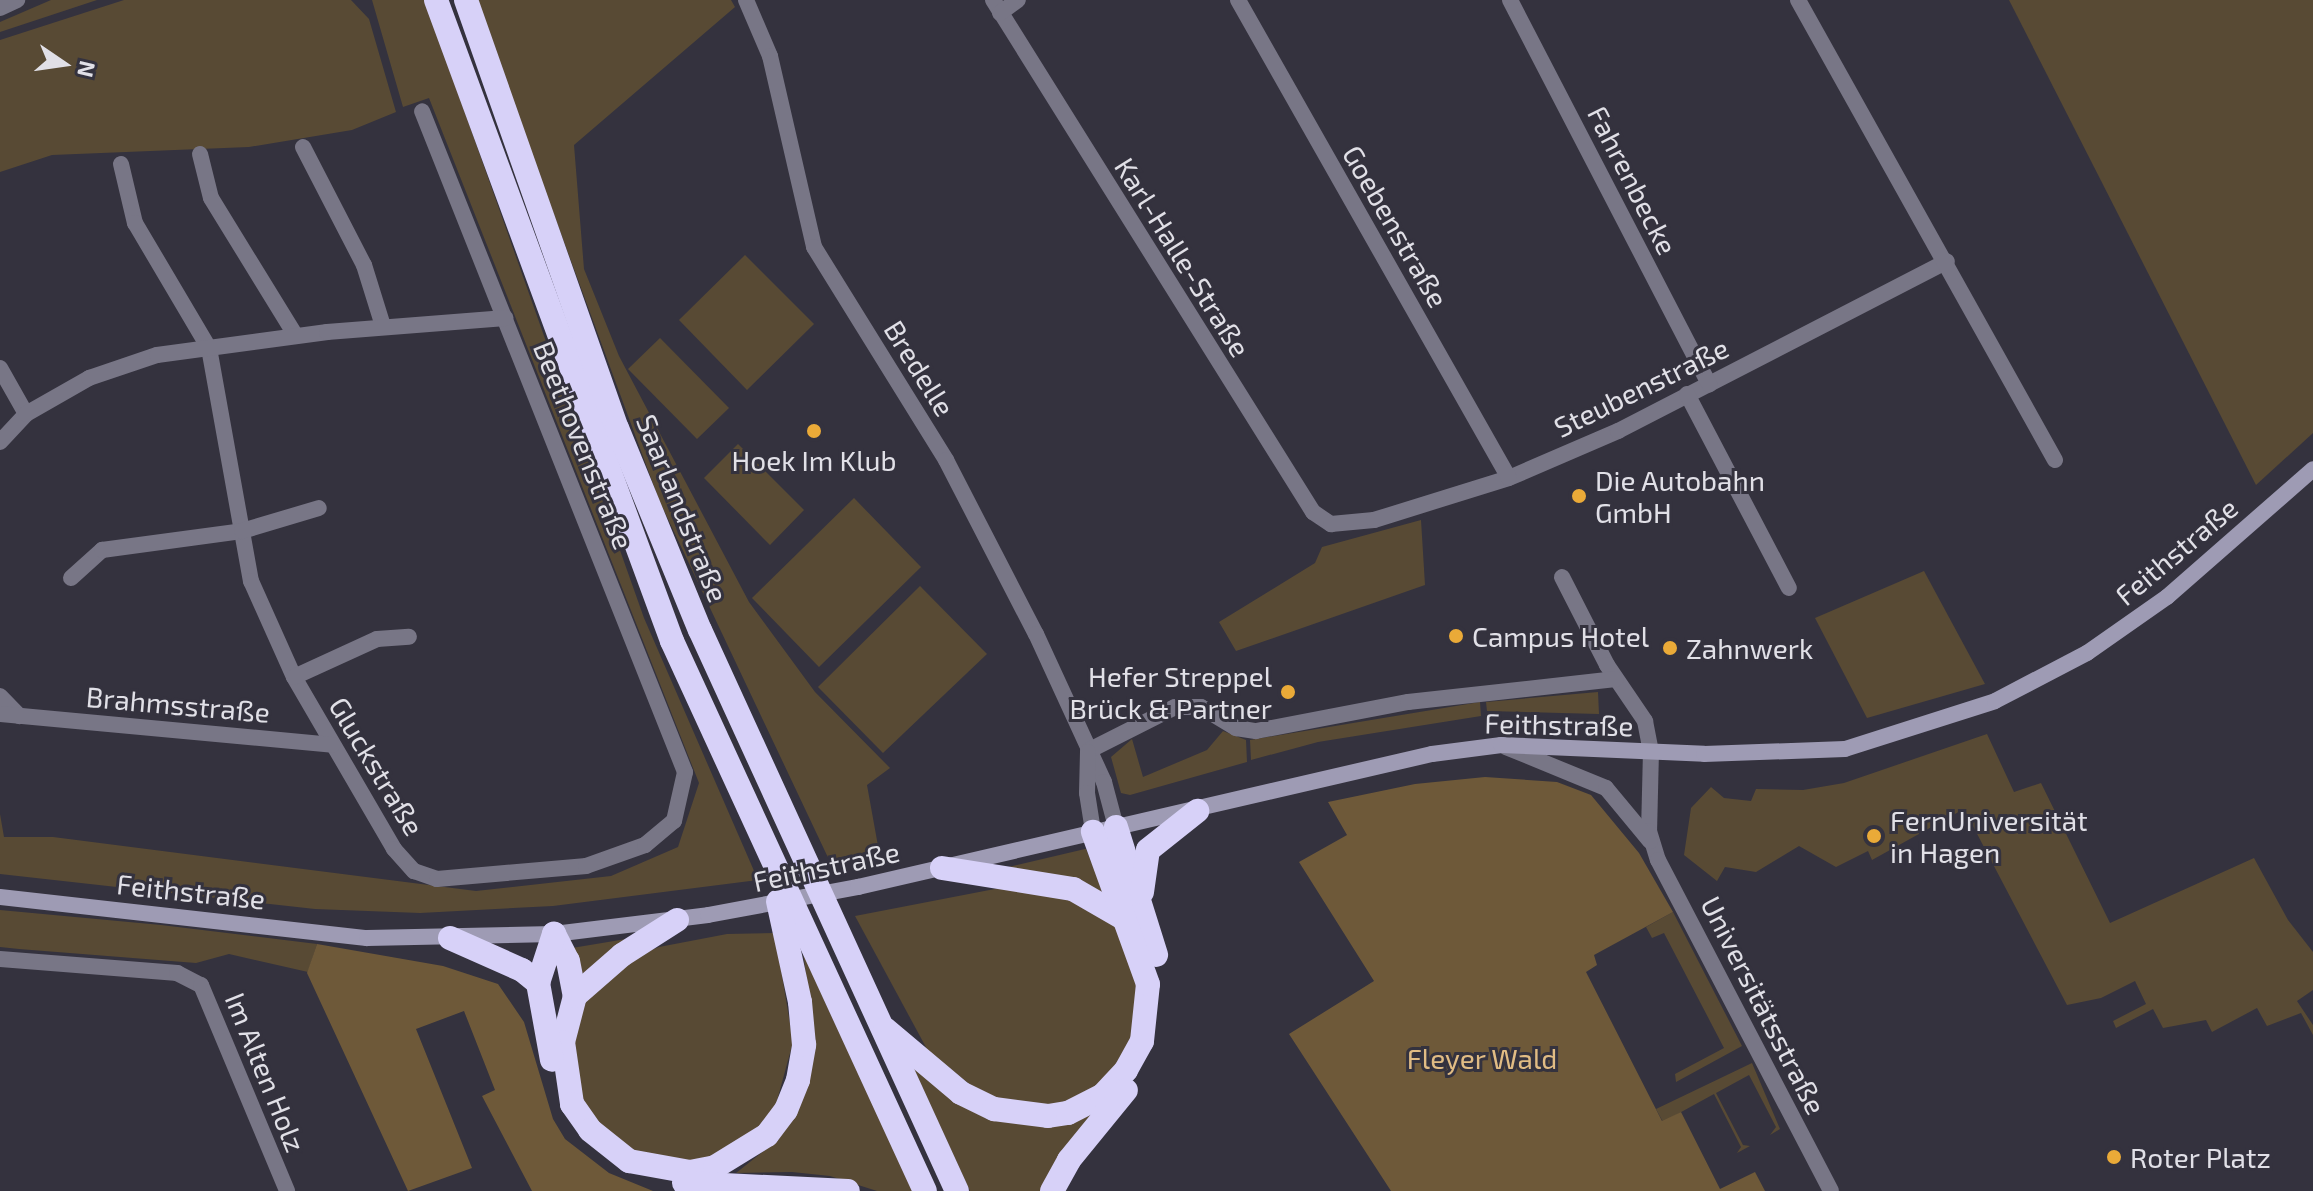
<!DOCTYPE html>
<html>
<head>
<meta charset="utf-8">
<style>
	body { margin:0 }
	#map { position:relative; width:2313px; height:1191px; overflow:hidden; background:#34323e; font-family:"Exo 2",sans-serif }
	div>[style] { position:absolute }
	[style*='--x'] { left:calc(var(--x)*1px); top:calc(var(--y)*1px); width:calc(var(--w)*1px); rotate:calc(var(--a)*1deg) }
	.green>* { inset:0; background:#584a34 }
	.forest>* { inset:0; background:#6e5939 }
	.street>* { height:16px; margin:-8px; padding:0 8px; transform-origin:8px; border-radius:8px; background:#787686 }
	.secondary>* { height:16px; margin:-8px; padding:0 8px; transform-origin:8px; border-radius:8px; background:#9e9bb4 }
	.highway>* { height:24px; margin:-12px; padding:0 12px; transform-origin:12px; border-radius:12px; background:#d7d1f8 }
	.dots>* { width:22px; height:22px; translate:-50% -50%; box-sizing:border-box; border:4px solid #34323e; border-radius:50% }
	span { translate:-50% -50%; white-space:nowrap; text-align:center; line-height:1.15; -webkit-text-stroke:6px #34323e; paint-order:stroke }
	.street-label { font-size:28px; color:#e1e0e7 }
	.poi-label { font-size:28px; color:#e1e0e7 }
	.left { translate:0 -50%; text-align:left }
	.right { translate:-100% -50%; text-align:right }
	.park-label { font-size:28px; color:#e1bc84 }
	.north { position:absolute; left:24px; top:24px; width:80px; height:80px; -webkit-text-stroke:6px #34323e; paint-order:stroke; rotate:103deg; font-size:22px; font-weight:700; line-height:32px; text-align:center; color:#e1e0e7 }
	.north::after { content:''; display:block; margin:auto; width:28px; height:36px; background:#e1e0e7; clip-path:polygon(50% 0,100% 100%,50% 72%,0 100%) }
</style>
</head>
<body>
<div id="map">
	<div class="green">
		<i style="clip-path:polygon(51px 0,97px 0,0 32px,0 22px)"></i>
		<i style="clip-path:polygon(124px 0,351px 0,369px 19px,396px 112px,352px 130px,249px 147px,52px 155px,0 172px,0 40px)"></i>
		<i style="clip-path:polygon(372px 0,425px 0,644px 618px,758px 880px,553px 906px,420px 913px,315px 909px,0 874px,0 814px,4px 837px,53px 837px,476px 891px,611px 876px,678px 847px,699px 783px,429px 98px,403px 107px)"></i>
		<i style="clip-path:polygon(475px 0,731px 0,735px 7px,574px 145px,584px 269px,619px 356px,749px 602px,815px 692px,890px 768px,867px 785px,880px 857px,832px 866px,659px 500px)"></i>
		<i style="clip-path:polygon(2009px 0,2313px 0,2313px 433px,2256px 485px)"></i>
		<i style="clip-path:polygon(745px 255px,814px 324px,747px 390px,679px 320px)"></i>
		<i style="clip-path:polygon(660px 338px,729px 408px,697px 439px,628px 369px)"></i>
		<i style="clip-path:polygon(738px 444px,804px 510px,770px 545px,704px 478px)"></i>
		<i style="clip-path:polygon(854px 498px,921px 567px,819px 667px,752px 598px)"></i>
		<i style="clip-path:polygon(1421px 520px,1425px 585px,1236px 651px,1219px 622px,1315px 563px,1322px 547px)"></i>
		<i style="clip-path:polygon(1924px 571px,1985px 684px,1867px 718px,1815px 618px)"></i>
		<i style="clip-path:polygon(920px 586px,987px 654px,883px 753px,818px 687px)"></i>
		<i style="clip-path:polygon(1598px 692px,1599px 714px,1487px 711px,1486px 702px)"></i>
		<i style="clip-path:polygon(1480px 702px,1481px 716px,1318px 742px,1251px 760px,1250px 740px)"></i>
		<i style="clip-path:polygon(1223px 731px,1246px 740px,1247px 762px,1130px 795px,1121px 793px,1111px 757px,1132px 739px,1143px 777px,1207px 750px)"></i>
		<i style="clip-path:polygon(1987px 734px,2014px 792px,2041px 783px,2110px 923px,2254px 858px,2288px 920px,2313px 952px,2313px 990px,2297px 1001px,2313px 1025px,2313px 1035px,2301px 1013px,2267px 1026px,2257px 1008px,2212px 1032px,2206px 1020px,2163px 1028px,2153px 1009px,2116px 1028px,2113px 1021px,2146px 1004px,2135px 981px,2101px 998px,2067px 1005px,1964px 809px,1872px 860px,1868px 851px,1836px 867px,1799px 846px,1756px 872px,1725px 867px,1717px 881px,1684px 855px,1691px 808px,1711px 787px,1724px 798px,1751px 801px,1756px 789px,1803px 790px,1844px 783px)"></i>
		<i style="clip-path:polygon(1086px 849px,1104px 893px,996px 870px,1085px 849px)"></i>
		<i style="clip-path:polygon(1005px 887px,1048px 889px,1118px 925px,1141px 969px,1133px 1050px,1090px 1095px,1046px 1108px,983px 1095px,928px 1051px,855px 916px)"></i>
		<i style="clip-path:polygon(0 910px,161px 925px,317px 944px,308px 972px,229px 954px,196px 963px,19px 949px,0 947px)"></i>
		<i style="clip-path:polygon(1673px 912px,1742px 1046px,1676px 1082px,1675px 1074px,1724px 1048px,1664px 933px,1652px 938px,1646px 927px)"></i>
		<i style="clip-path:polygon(775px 933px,793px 1042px,775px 1108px,763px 1126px,695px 1165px,638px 1159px,586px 1116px,568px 1061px,582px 1004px,641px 954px,659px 947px,727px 934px)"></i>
		<i style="clip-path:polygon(632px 938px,584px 977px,572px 948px)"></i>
		<i style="clip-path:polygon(803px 951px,825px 1002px,914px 1191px,877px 1191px,830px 1176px,792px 1172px,736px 1173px,779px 1139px,814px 1040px)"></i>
		<i style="clip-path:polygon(909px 1059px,994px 1119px,1046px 1126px,1092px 1115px,1042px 1191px,970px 1191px)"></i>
		<i style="clip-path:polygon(1752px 1063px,1780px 1129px,1770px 1135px,1776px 1127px,1749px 1075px,1716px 1093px,1743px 1145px,1750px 1146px,1737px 1153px,1741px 1147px,1714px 1094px,1663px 1122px,1656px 1109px)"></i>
	</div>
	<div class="forest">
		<i style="clip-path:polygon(1485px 777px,1557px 782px,1591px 795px,1639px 853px,1673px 912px,1594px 955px,1597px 965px,1586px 972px,1662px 1121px,1681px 1112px,1720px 1189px,1755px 1172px,1765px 1191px,1391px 1191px,1289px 1034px,1374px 981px,1299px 862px,1347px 835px,1328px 802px,1415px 784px)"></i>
		<i style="clip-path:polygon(317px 944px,443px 966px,498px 984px,524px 1022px,553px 1119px,565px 1139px,609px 1173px,653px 1191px,532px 1191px,482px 1096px,495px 1090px,464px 1011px,416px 1029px,472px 1168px,408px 1191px,307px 973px)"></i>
	</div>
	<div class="street">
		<i style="--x:746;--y:0;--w:61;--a:66.8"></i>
		<i style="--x:770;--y:56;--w:196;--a:77"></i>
		<i style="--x:814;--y:247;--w:251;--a:58.2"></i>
		<i style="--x:946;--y:460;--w:196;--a:62.7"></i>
		<i style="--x:1036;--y:634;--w:163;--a:65.3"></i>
		<i style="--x:1104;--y:782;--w:47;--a:75.1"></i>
		<i style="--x:993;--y:0;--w:604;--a:57.99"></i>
		<i style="--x:1313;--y:512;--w:22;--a:34"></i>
		<i style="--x:1331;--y:524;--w:43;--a:-5.3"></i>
		<i style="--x:1374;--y:520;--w:141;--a:-17.3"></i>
		<i style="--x:1509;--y:478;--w:119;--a:-23.3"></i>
		<i style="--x:1618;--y:431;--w:370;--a:-27.3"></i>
		<i style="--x:1238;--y:0;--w:549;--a:60.45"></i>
		<i style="--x:1510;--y:0;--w:433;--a:62.6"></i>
		<i style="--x:1798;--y:0;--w:527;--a:60.81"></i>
		<i style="--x:0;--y:8;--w:19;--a:-25"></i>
		<i style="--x:1000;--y:13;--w:22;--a:-36"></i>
		<i style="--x:303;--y:147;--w:133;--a:62.7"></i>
		<i style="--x:364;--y:265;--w:64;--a:72.7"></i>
		<i style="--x:200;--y:154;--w:45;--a:76"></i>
		<i style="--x:211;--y:198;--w:162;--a:58.4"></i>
		<i style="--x:121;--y:164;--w:61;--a:76.7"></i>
		<i style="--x:135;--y:223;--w:145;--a:59.4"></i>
		<i style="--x:209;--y:348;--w:237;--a:79.8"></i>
		<i style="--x:251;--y:581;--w:105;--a:65.9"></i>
		<i style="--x:294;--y:677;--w:199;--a:59.8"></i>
		<i style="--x:394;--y:849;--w:30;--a:48"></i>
		<i style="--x:414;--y:871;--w:24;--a:19"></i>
		<i style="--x:437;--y:879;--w:150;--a:-5"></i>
		<i style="--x:586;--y:866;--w:63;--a:-19.6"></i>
		<i style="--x:645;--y:845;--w:38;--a:-40"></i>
		<i style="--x:674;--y:821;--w:50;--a:-77.3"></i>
		<i style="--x:685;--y:772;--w:711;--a:-111.7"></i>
		<i style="--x:0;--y:368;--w:53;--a:60.5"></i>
		<i style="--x:1687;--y:394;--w:219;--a:62.3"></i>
		<i style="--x:0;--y:442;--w:38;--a:-47"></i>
		<i style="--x:26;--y:414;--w:73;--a:-29.7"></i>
		<i style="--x:89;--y:378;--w:72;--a:-18.7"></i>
		<i style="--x:157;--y:355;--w:172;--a:-7.7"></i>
		<i style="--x:327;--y:332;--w:179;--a:-4.5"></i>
		<i style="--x:1562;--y:577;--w:99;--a:62.9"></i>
		<i style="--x:1607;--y:665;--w:68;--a:55.8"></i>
		<i style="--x:1645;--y:721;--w:31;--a:79"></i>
		<i style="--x:1651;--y:751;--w:80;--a:91.4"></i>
		<i style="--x:1649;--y:831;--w:30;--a:73"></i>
		<i style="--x:1658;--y:860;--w:373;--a:62.4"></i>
		<i style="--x:71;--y:578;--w:42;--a:-42.1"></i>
		<i style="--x:102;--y:550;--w:141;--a:-7.7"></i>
		<i style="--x:242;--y:531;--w:80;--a:-16.6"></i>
		<i style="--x:294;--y:677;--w:91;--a:-24.6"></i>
		<i style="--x:377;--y:639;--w:32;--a:-4"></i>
		<i style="--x:0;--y:696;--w:28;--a:46"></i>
		<i style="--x:0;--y:714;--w:334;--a:5.3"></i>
		<i style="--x:1506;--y:747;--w:108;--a:22.3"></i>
		<i style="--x:1606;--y:788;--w:69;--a:50.3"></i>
		<i style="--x:1088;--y:751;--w:97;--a:-26.8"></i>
		<i style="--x:1175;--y:707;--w:26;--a:0"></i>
		<i style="--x:1201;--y:707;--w:41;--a:31"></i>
		<i style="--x:1236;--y:728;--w:20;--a:9"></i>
		<i style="--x:1256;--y:731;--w:155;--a:-10.8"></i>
		<i style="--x:1408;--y:702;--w:209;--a:-6.3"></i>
		<i style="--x:1088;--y:752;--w:41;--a:91.4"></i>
		<i style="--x:1087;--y:793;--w:39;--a:81"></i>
		<i style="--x:0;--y:959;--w:178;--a:4.5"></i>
		<i style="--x:177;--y:973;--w:27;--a:27"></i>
		<i style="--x:201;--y:985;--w:223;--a:67.3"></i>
	</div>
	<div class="secondary">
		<i style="--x:0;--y:897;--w:369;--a:6.4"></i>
		<i style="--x:367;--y:938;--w:187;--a:-1.2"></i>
		<i style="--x:554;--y:934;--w:155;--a:-7"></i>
		<i style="--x:708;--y:915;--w:153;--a:-10.6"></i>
		<i style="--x:858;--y:887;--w:589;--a:-13.05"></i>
		<i style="--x:1432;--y:754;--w:70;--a:-7.4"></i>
		<i style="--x:1501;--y:745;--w:203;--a:2.5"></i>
		<i style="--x:1704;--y:754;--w:141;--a:-2"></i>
		<i style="--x:1845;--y:749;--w:157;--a:-17.7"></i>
		<i style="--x:1995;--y:701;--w:104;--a:-27.6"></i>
		<i style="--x:2087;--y:653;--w:98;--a:-35"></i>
		<i style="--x:2167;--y:597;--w:194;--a:-41.2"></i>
	</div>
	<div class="highway">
		<i style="--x:436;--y:0;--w:683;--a:69.79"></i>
		<i style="--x:672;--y:641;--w:605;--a:65.3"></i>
		<i style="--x:466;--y:0;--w:454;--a:70.6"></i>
		<i style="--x:617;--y:428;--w:218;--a:67.7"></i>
		<i style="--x:700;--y:630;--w:617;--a:65.39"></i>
		<i style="--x:1116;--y:827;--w:134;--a:72.6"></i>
		<i style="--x:942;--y:868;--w:133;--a:9.1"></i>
		<i style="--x:1073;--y:889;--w:60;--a:30"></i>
		<i style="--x:1142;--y:892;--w:42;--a:-81.9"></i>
		<i style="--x:1148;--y:850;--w:63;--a:-38.5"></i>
		<i style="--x:677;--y:920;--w:65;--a:147.5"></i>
		<i style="--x:622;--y:955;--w:62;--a:138.9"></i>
		<i style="--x:575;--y:996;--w:48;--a:104.6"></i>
		<i style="--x:563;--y:1042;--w:63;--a:81.7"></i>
		<i style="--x:572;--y:1104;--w:32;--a:55"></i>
		<i style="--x:590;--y:1130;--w:50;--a:38.5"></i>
		<i style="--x:629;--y:1161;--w:62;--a:10.2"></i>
		<i style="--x:690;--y:1172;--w:25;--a:-11"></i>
		<i style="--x:715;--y:1167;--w:61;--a:-31.6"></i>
		<i style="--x:767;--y:1135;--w:31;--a:-53"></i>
		<i style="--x:786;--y:1110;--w:32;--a:-68"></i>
		<i style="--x:798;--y:1080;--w:36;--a:-80"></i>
		<i style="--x:804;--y:1045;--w:43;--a:-95.3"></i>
		<i style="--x:800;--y:1002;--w:103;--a:-102.3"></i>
		<i style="--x:554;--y:934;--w:30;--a:63"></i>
		<i style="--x:568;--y:961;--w:36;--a:79"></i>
		<i style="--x:450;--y:938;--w:79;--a:24"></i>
		<i style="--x:522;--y:970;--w:21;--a:39"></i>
		<i style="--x:538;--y:983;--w:78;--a:79.7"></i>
		<i style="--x:538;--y:983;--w:52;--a:-71.9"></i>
		<i style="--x:885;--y:1029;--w:99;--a:40.1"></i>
		<i style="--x:961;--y:1093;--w:37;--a:26"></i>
		<i style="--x:994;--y:1109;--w:54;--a:7.4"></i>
		<i style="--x:1048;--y:1116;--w:20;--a:-9"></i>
		<i style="--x:1068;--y:1113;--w:38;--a:-27"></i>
		<i style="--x:1102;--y:1096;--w:35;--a:-47"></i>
		<i style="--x:1126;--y:1070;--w:33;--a:-61"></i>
		<i style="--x:1142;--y:1041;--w:57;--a:-84"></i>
		<i style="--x:1148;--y:984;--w:162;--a:-109.9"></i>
		<i style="--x:684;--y:1183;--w:164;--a:2.8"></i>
		<i style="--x:1052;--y:1191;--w:35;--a:-61"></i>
		<i style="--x:1069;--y:1160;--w:90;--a:-50.8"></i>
	</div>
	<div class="dots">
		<i style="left:814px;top:431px;background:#eaaa38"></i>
		<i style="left:1579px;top:496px;background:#eaaa38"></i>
		<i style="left:1456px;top:636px;background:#eaaa38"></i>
		<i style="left:1670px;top:648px;background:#eaaa38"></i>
		<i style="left:1288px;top:692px;background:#eaaa38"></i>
		<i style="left:1874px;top:836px;background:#eaaa38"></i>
		<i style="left:2114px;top:1157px;background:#eaaa38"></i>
	</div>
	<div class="street-label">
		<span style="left:1633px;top:180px;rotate:63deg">Fahrenbecke</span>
		<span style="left:1396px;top:226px;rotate:60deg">Goebenstraße</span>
		<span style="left:1183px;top:257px;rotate:58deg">Karl-Halle-Straße</span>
		<span style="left:920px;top:368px;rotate:58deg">Bredelle</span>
		<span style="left:1641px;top:387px;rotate:-26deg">Steubenstraße</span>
		<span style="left:584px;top:445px;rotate:68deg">Beethovenstraße</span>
		<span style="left:683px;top:508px;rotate:68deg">Saarlandstraße</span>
		<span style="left:2176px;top:551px;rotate:-40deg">Feithstraße</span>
		<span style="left:178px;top:704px;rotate:5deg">Brahmsstraße</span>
		<span style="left:1559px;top:724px;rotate:1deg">Feithstraße</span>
		<span style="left:377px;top:766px;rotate:59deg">Gluckstraße</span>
		<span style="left:826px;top:866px;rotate:-12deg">Feithstraße</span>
		<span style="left:191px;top:891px;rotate:6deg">Feithstraße</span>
		<span style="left:1764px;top:1005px;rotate:63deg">Universitätsstraße</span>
		<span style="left:266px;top:1072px;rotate:68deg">Im Alten Holz</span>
	</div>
	<div class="poi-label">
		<span style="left:814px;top:460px">Hoek Im Klub</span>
		<span class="left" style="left:1595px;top:496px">Die Autobahn<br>GmbH</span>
		<span class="left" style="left:1472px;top:636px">Campus Hotel</span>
		<span class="left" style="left:1686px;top:648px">Zahnwerk</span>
		<span class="right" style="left:1272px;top:692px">Hefer Streppel<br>Brück &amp; Partner</span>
		<span class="left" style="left:1890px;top:836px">FernUniversität<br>in Hagen</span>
		<span class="left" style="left:2130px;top:1157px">Roter Platz</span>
	</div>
	<div class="park-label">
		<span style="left:1482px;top:1058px">Fleyer Wald</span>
	</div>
	<div class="north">N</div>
</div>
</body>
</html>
